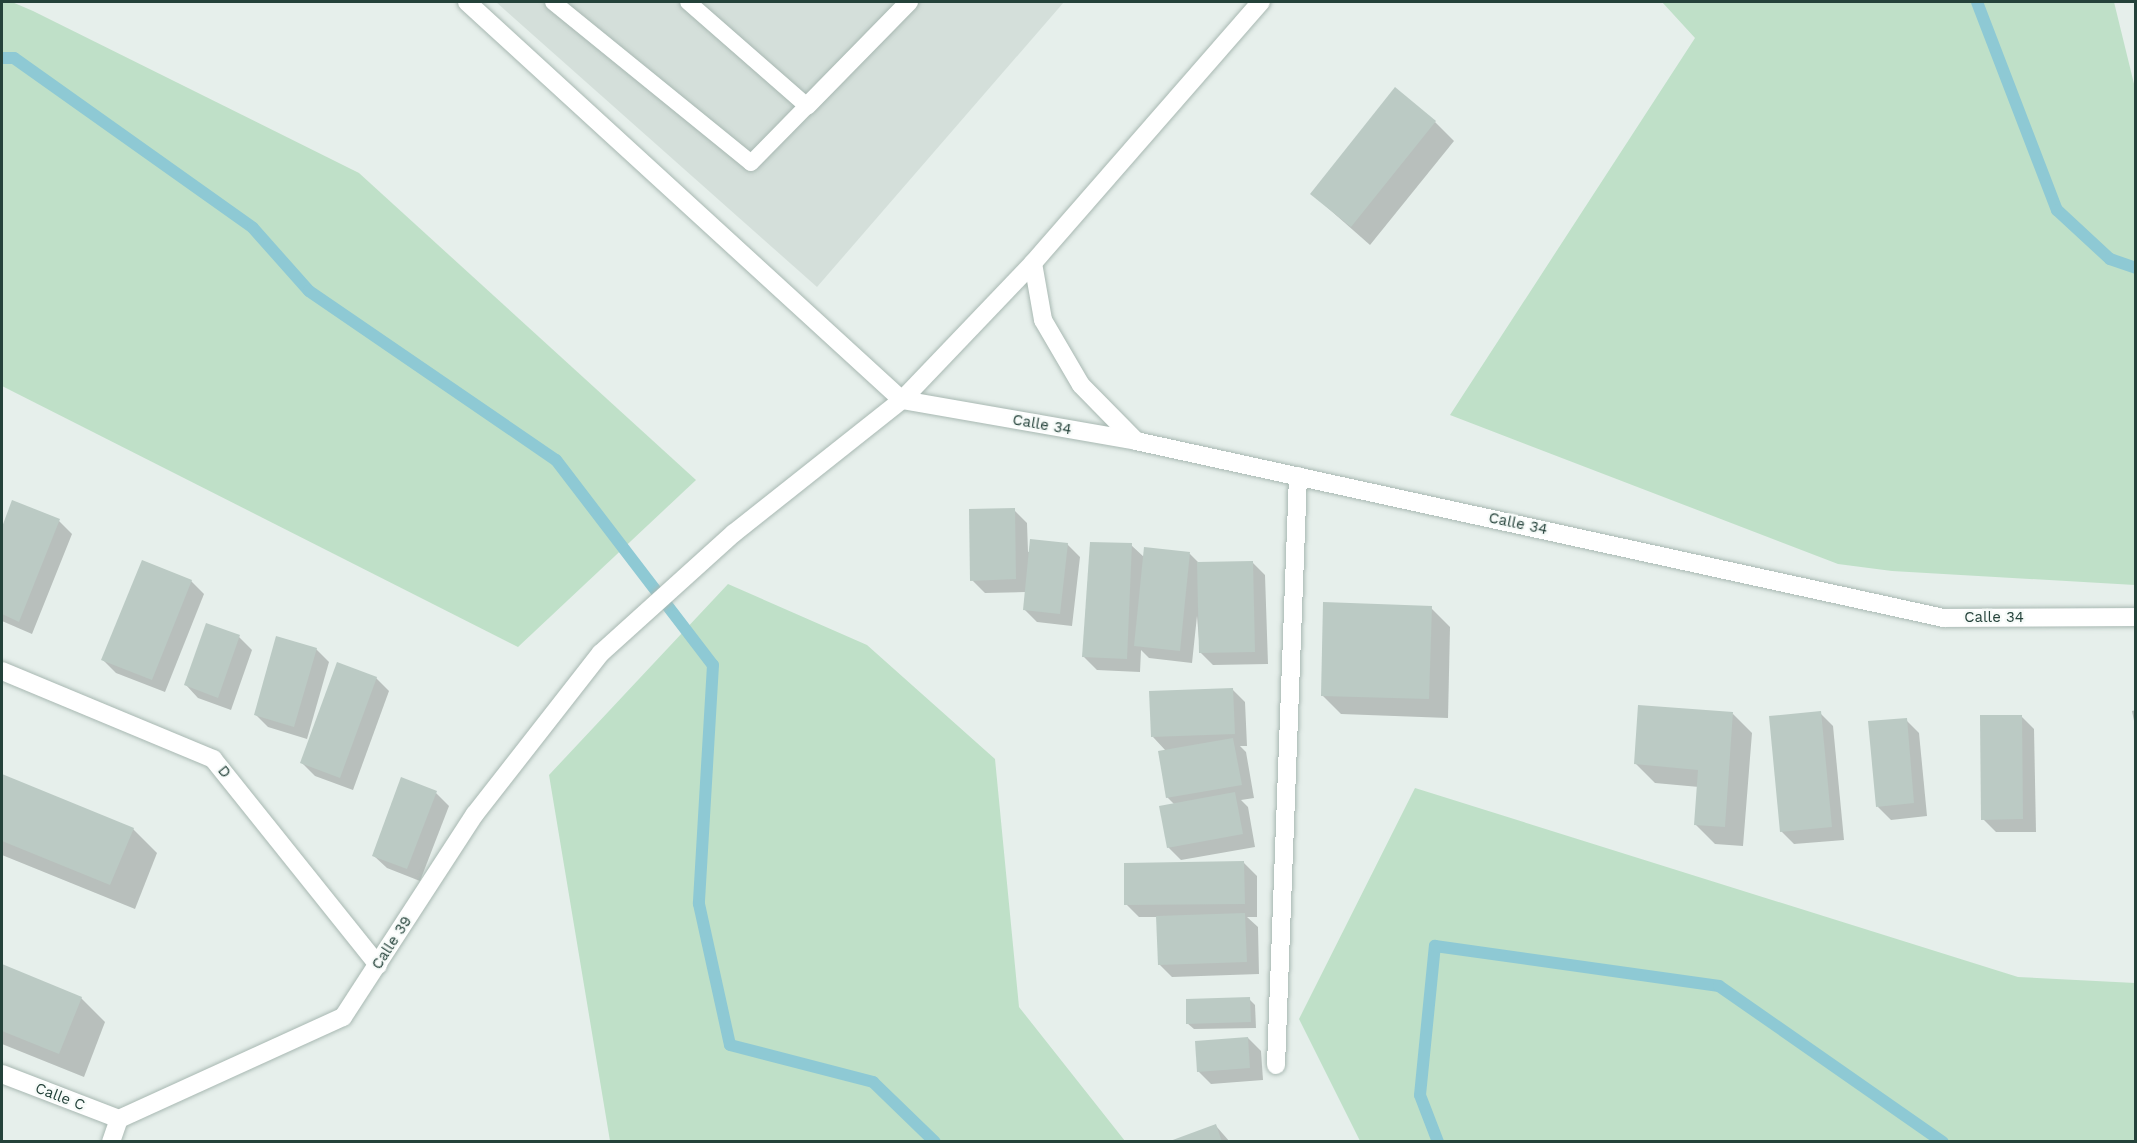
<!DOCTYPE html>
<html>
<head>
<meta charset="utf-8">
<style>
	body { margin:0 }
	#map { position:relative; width:2137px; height:1143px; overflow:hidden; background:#e6efeb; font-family:"Work Sans",sans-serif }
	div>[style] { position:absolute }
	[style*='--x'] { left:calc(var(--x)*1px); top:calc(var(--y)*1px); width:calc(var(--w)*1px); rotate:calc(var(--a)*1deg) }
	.built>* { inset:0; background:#d4dfda }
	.green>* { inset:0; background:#bfe0c8 }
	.shadow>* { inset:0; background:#0003 }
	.stream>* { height:12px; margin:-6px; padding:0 6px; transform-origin:6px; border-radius:6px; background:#8ec9d4 }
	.building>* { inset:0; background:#bbcac4 }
	.roads { filter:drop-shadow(0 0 2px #a8b8b2) drop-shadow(0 0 2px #a8b8b2) }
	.service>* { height:16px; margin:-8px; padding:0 8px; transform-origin:8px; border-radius:8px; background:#fff }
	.minor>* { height:18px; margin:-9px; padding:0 9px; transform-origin:9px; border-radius:9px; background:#fff }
	.tertiary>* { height:18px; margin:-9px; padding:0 9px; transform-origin:9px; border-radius:9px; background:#fff }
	span { translate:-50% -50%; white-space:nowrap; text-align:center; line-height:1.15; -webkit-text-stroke:4.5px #f7fbf9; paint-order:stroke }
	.street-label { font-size:15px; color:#24423a }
	.frame { position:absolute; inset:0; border:3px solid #24423a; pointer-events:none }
</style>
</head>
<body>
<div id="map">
	<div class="built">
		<i style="clip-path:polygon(496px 2px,1064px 2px,817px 287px)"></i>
	</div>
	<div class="green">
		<i style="clip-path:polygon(2px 2px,12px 2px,33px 11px,359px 173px,696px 480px,518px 647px,2px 386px)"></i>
		<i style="clip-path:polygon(1662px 2px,2114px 2px,2136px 92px,2135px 585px,1892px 571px,1838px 564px,1450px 415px,1695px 38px)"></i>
		<i style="clip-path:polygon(728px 584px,867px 645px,995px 759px,1019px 1007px,1125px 1141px,610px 1141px,549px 775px)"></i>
		<i style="clip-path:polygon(1415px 788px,2018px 977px,2135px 983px,2135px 1141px,1360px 1141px,1299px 1019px)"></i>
	</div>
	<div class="shadow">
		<i style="clip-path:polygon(1435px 122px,1454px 141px,1370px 245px,1312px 194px)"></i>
		<i style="clip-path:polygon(13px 502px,59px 521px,72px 534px,32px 634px,2px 621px,2px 531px)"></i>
		<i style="clip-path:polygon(1014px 510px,1027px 523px,1028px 552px,1067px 544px,1080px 557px,1072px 626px,1037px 622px,1024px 609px,1026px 592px,985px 593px,972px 580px)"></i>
		<i style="clip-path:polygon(1131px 545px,1145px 558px,1190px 554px,1200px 564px,1252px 562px,1265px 575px,1268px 664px,1213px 665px,1200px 652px,1197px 616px,1192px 663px,1149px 658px,1141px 650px,1140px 672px,1097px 670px,1084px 657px)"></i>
		<i style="clip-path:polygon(191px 581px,204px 594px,165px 692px,116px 673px,103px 660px)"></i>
		<i style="clip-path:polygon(1431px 608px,1450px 627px,1448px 718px,1341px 714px,1322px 695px)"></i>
		<i style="clip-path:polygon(239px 637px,252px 650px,231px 710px,198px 698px,186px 685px)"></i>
		<i style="clip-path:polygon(316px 649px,329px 662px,307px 739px,268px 727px,255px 714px)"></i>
		<i style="clip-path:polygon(376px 678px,389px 691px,353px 790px,315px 776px,302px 763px)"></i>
		<i style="clip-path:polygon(1232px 689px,1245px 702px,1247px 746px,1240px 746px,1246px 752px,1254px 798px,1241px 800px,1248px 807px,1255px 847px,1181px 860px,1168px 847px,1175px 805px,1167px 797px,1166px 751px,1153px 737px)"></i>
		<i style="clip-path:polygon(2136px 710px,2136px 731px,2132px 711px)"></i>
		<i style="clip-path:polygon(1820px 713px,1833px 726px,1844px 840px,1794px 844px,1781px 831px)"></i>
		<i style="clip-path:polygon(1733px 714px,1752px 733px,1743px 846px,1715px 844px,1696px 825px,1699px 787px,1655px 783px,1636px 764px)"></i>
		<i style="clip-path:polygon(2021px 716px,2034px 729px,2036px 832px,1996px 832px,1983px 819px)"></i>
		<i style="clip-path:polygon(1906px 720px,1919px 733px,1927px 816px,1891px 820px,1878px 807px)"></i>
		<i style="clip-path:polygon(2px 776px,133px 829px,157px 853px,135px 909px,2px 855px)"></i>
		<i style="clip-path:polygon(436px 793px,449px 806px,420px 881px,387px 868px,374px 856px)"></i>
		<i style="clip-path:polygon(1244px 863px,1257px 876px,1257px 917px,1247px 917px,1258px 927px,1259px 974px,1172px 977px,1159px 964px,1158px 917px,1139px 917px,1126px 904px)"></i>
		<i style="clip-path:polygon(2px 966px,81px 998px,105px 1022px,84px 1077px,2px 1044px)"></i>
		<i style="clip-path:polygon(1249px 999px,1255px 1005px,1256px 1028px,1194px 1029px,1187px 1023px)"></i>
		<i style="clip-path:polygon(1248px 1038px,1261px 1051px,1263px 1080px,1211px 1084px,1198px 1071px)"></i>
		<i style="clip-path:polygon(1216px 1126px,1230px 1142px,1173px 1142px)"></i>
	</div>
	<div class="stream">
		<i style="--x:1977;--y:2;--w:223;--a:69"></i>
		<i style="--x:2057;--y:210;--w:72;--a:42.8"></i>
		<i style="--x:2110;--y:259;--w:28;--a:19"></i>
		<i style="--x:2;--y:58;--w:12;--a:0"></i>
		<i style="--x:14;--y:58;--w:293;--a:35.4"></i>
		<i style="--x:253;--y:228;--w:84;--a:48.4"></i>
		<i style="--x:309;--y:291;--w:299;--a:34.4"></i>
		<i style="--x:556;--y:460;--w:258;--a:52.6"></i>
		<i style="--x:713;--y:665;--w:239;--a:93.4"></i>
		<i style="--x:699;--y:904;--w:144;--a:77.6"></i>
		<i style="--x:730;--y:1045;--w:148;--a:14.5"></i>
		<i style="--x:873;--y:1082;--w:86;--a:44.1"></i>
		<i style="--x:1438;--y:1142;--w:50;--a:-111"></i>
		<i style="--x:1420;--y:1095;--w:150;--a:-84.3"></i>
		<i style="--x:1435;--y:946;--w:287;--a:8"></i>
		<i style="--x:1719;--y:986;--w:273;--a:34.9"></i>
	</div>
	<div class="building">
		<i style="clip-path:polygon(1395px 87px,1436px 121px,1351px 227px,1310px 194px)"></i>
		<i style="clip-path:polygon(12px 500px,60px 519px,19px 622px,2px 614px,2px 527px)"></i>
		<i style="clip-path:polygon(1015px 508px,1016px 579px,970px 581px,969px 509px)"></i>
		<i style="clip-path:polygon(1030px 539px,1068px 543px,1060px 614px,1023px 610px)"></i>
		<i style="clip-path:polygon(1090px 542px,1132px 543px,1127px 659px,1082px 657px)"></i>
		<i style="clip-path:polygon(1144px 547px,1190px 552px,1180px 651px,1134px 646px)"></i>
		<i style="clip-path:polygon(142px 560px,192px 580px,152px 680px,101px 660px)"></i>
		<i style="clip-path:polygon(1253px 561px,1255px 652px,1199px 653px,1197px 562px)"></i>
		<i style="clip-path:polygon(1323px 602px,1432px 606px,1429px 699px,1321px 696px)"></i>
		<i style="clip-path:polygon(206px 623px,240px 635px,218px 698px,184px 685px)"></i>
		<i style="clip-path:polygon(276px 636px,317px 648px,294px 727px,254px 715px)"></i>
		<i style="clip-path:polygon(337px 662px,377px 677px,340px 778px,300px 763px)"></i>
		<i style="clip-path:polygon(1233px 688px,1235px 734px,1151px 737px,1149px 691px)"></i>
		<i style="clip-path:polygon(1638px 705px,1733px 712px,1725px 827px,1694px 825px,1698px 770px,1634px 764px)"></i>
		<i style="clip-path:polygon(1821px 711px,1832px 827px,1780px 832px,1769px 716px)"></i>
		<i style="clip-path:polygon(1980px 715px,2022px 715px,2023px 819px,1981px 820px)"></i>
		<i style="clip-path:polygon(1907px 718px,1914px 803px,1876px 807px,1868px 721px)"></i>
		<i style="clip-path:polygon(1233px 738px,1242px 785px,1166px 798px,1158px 751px)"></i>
		<i style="clip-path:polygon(2px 774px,134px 828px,110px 885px,2px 841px)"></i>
		<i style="clip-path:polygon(401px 777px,437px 791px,407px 869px,372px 856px)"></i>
		<i style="clip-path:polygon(1235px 792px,1243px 834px,1167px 848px,1159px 806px)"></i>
		<i style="clip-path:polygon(1244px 861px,1245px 904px,1124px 905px,1124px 863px)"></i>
		<i style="clip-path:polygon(1245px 913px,1247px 962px,1158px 965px,1156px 916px)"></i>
		<i style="clip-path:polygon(2px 964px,82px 997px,59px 1054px,2px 1031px)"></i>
		<i style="clip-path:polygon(1250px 997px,1251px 1022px,1186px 1024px,1186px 999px)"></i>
		<i style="clip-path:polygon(1248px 1037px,1250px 1068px,1197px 1072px,1195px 1041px)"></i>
		<i style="clip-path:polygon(1216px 1124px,1222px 1142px,1170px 1142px,1170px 1141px)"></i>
	</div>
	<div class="roads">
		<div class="service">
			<i style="--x:553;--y:2;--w:255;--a:39.1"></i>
			<i style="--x:751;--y:163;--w:80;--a:-45.5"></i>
			<i style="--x:807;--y:106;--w:158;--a:-138.8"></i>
		</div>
		<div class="minor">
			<i style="--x:467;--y:2;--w:590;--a:42.46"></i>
			<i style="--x:807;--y:106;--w:146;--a:-45.6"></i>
			<i style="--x:2;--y:671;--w:229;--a:22.6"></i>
			<i style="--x:213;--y:759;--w:264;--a:51.3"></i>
			<i style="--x:1276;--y:1065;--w:589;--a:-87.86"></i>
			<i style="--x:2;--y:1074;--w:125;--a:21"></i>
		</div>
		<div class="tertiary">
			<i style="--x:1033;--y:263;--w:58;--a:80"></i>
			<i style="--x:1043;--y:320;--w:75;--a:59.7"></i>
			<i style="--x:1081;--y:385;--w:78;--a:45.5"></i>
			<i style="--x:902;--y:400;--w:238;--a:9.9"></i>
			<i style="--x:1136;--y:441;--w:827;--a:12.36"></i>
			<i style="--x:1944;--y:618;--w:192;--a:-0.3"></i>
			<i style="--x:111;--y:1142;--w:24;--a:-71"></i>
			<i style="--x:119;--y:1119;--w:246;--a:-24.5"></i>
			<i style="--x:343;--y:1017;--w:242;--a:-57"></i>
			<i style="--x:475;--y:814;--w:204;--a:-52"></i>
			<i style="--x:601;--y:653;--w:179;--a:-42.1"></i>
			<i style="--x:734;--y:533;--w:214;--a:-38.4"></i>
			<i style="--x:902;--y:400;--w:190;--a:-46.3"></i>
			<i style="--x:1033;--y:263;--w:347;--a:-48.9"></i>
		</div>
	</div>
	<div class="street-label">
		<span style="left:1042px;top:425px;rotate:10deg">Calle 34</span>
		<span style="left:1518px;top:524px;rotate:12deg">Calle 34</span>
		<span style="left:1994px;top:618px">Calle 34</span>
		<span style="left:224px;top:772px;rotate:51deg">D</span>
		<span style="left:392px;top:943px;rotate:-57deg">Calle 39</span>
		<span style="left:60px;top:1097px;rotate:21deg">Calle C</span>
	</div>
	<div class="frame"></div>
</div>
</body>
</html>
